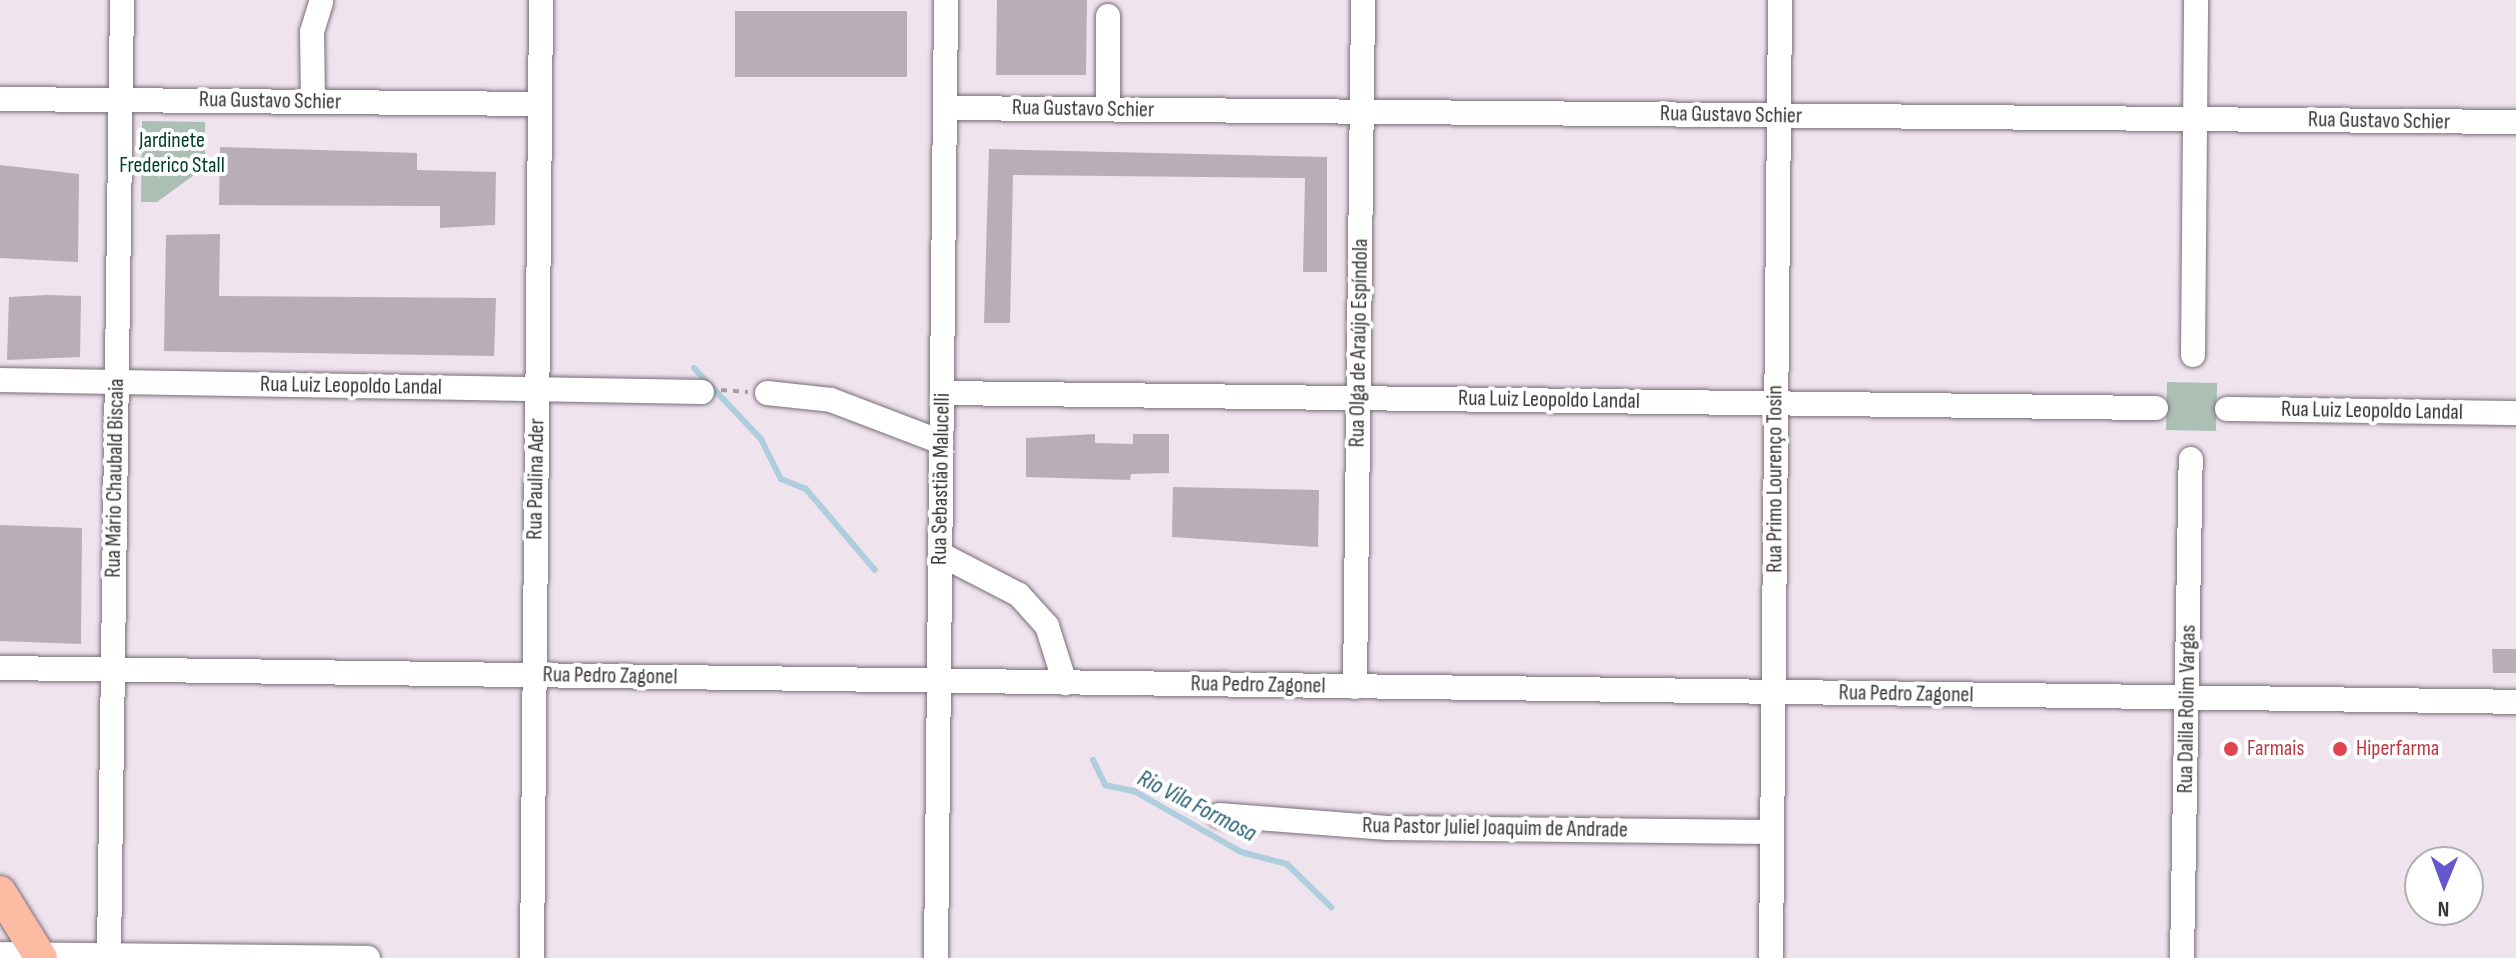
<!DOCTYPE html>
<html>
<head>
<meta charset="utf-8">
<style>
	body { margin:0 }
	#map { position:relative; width:2516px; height:958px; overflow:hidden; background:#efe3ee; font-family:"Sofia Sans Condensed",sans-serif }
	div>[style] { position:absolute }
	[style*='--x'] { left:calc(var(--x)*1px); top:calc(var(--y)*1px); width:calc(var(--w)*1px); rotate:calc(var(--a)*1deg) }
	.green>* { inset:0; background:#abbfb5 }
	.stream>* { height:6px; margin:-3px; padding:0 3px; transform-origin:3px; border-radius:3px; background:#aecede }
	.building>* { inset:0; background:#b9adb8 }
	.path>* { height:4px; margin-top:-2px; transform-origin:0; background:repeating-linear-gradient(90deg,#a69da5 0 6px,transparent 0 12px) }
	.roads { filter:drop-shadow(0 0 2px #796e78) drop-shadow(0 0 2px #796e78) }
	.minor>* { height:24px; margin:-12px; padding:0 12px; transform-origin:12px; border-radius:12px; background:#fff }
	.major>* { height:32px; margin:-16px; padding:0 16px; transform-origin:16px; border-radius:16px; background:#fdbba4 }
	.dots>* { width:22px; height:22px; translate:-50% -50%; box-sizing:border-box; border:4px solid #fff; border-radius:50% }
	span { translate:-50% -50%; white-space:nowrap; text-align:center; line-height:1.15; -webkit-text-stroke:8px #fff; paint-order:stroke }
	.street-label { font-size:22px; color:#393438 }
	.park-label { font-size:22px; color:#00402b }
	.health-label { font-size:22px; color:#be3a42 }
	.left { translate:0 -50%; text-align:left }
	.water-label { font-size:24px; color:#255e76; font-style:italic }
	.north { position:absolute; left:2404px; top:846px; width:80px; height:80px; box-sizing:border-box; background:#fff; border:2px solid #b0aeaf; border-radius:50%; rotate:181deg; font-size:22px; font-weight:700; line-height:32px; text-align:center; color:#393438 }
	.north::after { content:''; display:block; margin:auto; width:28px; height:36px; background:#6456cf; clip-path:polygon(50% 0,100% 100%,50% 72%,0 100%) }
</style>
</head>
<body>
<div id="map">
	<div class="green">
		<i style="clip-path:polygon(142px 121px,205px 122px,205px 167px,157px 202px,141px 202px)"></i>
		<i style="clip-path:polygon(2167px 382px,2217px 383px,2216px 431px,2166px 430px)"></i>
	</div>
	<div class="stream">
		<i style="--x:694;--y:368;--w:98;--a:46.7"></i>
		<i style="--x:761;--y:439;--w:45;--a:63.4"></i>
		<i style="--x:781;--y:479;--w:27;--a:22"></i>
		<i style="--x:806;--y:489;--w:106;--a:49.6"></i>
		<i style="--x:1093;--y:760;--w:28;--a:64"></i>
		<i style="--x:1105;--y:785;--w:30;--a:12"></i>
		<i style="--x:1134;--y:791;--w:123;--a:29.7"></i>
		<i style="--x:1241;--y:852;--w:48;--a:14.6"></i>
		<i style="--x:1287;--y:864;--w:62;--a:44.3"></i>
	</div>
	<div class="building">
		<i style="clip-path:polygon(997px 0,1087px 0,1086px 75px,996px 75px)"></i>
		<i style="clip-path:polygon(735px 11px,907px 11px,907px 77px,735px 77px)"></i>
		<i style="clip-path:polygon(220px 147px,417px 153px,417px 170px,496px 172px,495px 225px,440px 228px,440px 206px,219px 205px)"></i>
		<i style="clip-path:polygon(989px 149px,1327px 157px,1327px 272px,1303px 272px,1305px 178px,1013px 175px,1010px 323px,984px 323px)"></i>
		<i style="clip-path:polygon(0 165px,79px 174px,78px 262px,0 258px)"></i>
		<i style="clip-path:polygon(220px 234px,219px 296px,496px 298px,494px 356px,164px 351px,166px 235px)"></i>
		<i style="clip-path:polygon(47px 295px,81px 296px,80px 357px,7px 360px,9px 297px)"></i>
		<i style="clip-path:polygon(1095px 434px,1095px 443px,1133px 444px,1133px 434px,1169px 434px,1169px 473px,1131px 474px,1130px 480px,1026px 477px,1026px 438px)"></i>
		<i style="clip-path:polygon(1173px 487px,1319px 490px,1318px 547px,1172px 537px)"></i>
		<i style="clip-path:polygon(0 525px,82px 528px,81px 644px,0 641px)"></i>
		<i style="clip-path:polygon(2492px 649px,2516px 649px,2516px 673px,2493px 673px)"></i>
	</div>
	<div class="path">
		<i style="--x:721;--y:390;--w:27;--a:4"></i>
	</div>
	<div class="roads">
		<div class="minor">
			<i style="--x:0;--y:99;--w:540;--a:0.53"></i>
			<i style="--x:313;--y:102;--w:70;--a:-90.8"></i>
			<i style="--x:312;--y:32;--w:31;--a:-73"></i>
			<i style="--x:945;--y:108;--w:1571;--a:0.51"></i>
			<i style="--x:1108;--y:109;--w:93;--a:-90"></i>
			<i style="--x:2193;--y:355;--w:355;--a:-89.5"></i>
			<i style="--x:0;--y:380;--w:702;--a:0.98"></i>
			<i style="--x:767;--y:393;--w:64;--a:6.2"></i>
			<i style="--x:831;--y:400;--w:118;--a:20.9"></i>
			<i style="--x:942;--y:393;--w:1214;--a:0.71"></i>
			<i style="--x:2227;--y:409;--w:289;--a:0.8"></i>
			<i style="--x:940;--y:554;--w:89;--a:27.4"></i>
			<i style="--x:1019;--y:595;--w:42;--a:47.9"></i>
			<i style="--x:1047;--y:626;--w:60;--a:72.5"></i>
			<i style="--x:0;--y:668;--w:2516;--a:0.77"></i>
			<i style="--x:1355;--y:687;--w:687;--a:-89.33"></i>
			<i style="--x:1219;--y:815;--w:169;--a:4.4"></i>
			<i style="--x:1388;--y:828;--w:384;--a:0.6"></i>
			<i style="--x:0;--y:954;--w:368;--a:0.6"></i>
			<i style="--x:109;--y:955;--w:955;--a:-89.22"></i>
			<i style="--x:532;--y:958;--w:958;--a:-89.46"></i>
			<i style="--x:936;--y:958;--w:958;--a:-89.4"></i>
			<i style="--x:1771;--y:958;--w:958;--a:-89.46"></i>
			<i style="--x:2182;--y:958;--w:499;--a:-89"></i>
		</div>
		<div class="major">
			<i style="--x:0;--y:892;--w:78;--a:58.2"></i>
		</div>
	</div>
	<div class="dots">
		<i style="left:2231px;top:749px;background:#e0444e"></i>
		<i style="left:2340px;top:749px;background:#e0444e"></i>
	</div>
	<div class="street-label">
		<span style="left:270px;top:101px;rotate:1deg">Rua Gustavo Schier</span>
		<span style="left:1083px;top:109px;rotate:1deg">Rua Gustavo Schier</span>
		<span style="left:1731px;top:115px;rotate:1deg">Rua Gustavo Schier</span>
		<span style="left:2379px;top:121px;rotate:1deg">Rua Gustavo Schier</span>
		<span style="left:1359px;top:343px;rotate:-89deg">Rua Olga de Araújo Espíndola</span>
		<span style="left:351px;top:386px;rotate:1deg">Rua Luiz Leopoldo Landal</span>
		<span style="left:1549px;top:400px;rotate:1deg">Rua Luiz Leopoldo Landal</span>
		<span style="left:2372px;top:411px;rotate:1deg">Rua Luiz Leopoldo Landal</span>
		<span style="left:115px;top:478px;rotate:-89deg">Rua Mário Chaubald Biscaia</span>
		<span style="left:536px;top:479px;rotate:-89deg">Rua Paulina Ader</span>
		<span style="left:941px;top:479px;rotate:-89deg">Rua Sebastião Malucelli</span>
		<span style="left:1775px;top:479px;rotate:-90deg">Rua Primo Lourenço Tosin</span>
		<span style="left:610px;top:676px;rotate:1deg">Rua Pedro Zagonel</span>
		<span style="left:1258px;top:685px;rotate:1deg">Rua Pedro Zagonel</span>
		<span style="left:1906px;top:694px;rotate:1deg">Rua Pedro Zagonel</span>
		<span style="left:2187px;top:709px;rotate:-89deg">Rua Dalila Rolim Vargas</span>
		<span style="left:1495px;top:828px;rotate:1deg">Rua Pastor Juliel Joaquim de Andrade</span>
	</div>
	<div class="park-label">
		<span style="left:172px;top:153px">Jardinete<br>Frederico Stall</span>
	</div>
	<div class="health-label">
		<span class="left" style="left:2247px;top:749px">Farmais</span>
		<span class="left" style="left:2356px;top:749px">Hiperfarma</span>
	</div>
	<div class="water-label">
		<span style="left:1197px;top:806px;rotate:27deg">Rio Vila Formosa</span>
	</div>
	<div class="north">N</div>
</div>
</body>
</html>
